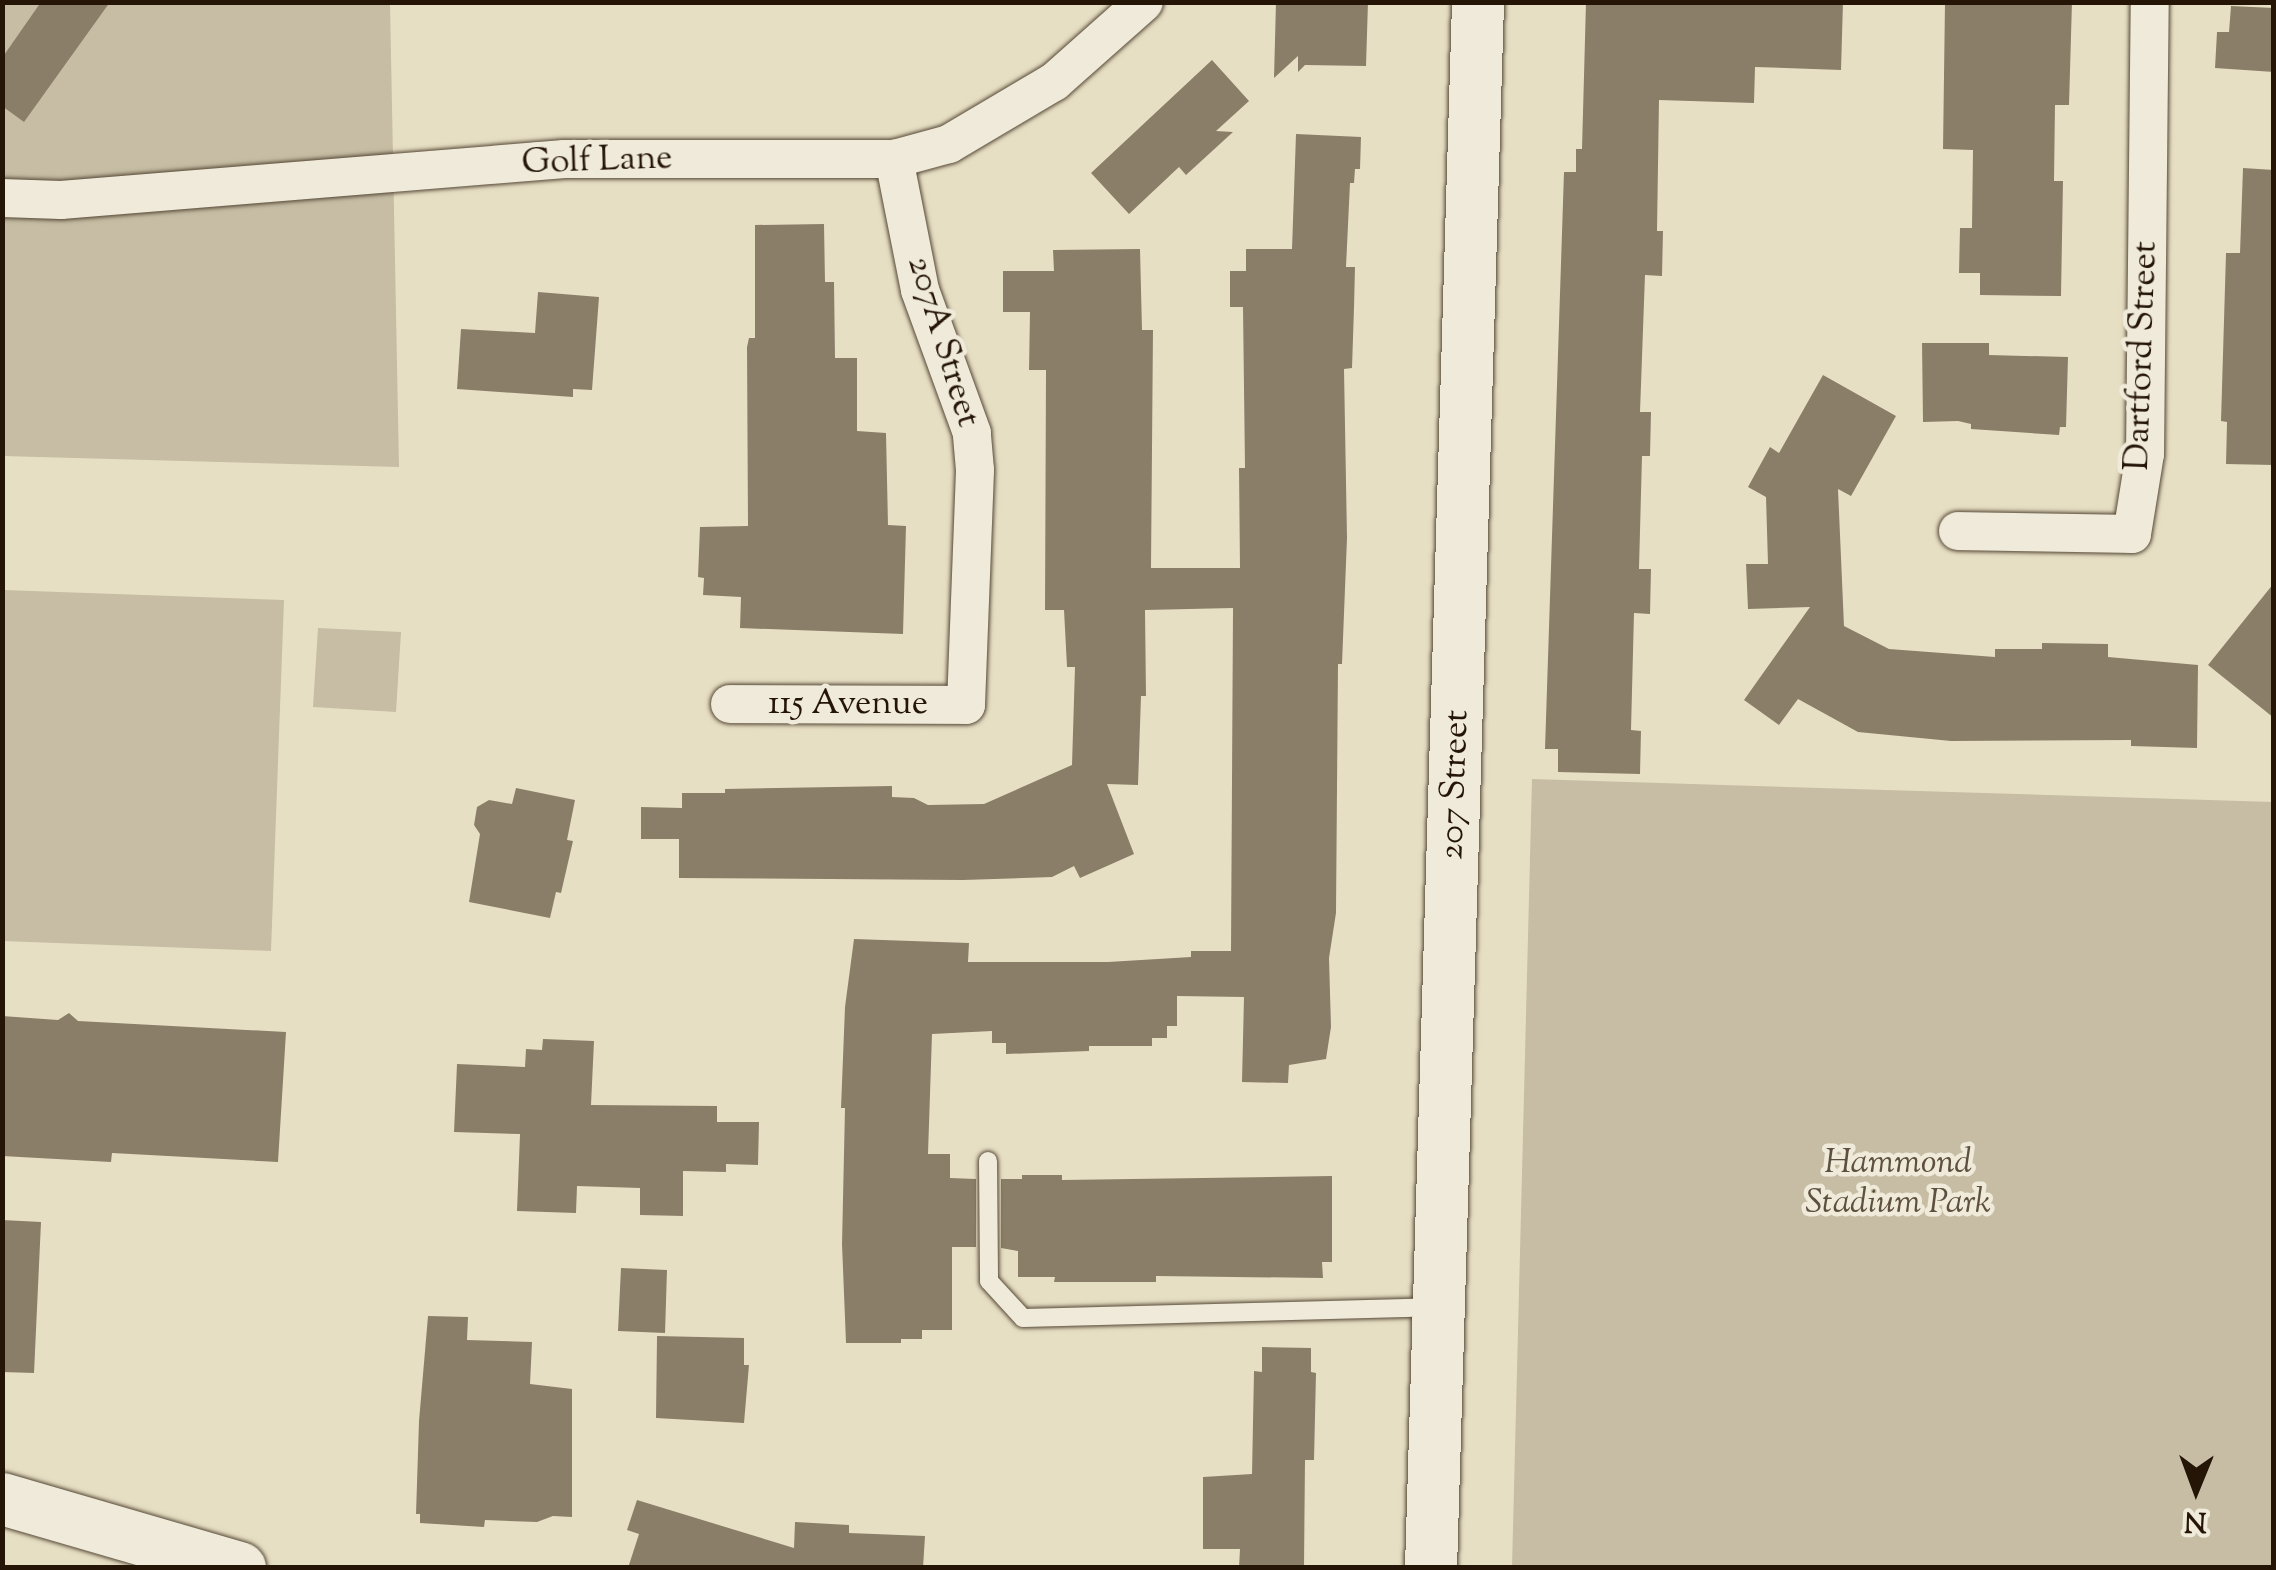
<!DOCTYPE html>
<html>
<head>
<meta charset="utf-8">
<style>
	body { margin:0 }
	#map { position:relative; width:2276px; height:1570px; overflow:hidden; background:#e7dfc4; font-family:"Sorts Mill Goudy",serif }
	div>[style] { position:absolute }
	[style*='--x'] { left:calc(var(--x)*1px); top:calc(var(--y)*1px); width:calc(var(--w)*1px); rotate:calc(var(--a)*1deg) }
	.green>* { inset:0; background:#c6bda4 }
	.building>* { inset:0; background:#8a7e69 }
	.roads { filter:drop-shadow(0 0 2px #564836) drop-shadow(0 0 2px #564836) }
	.lane>* { height:18px; margin:-9px; padding:0 9px; transform-origin:9px; border-radius:9px; background:#efead9 }
	.street>* { height:38px; margin:-19px; padding:0 19px; transform-origin:19px; border-radius:19px; background:#efead9 }
	.secondary>* { height:52px; margin:-26px; padding:0 26px; transform-origin:26px; border-radius:26px; background:#efead9 }
	span { translate:-50% -50%; white-space:nowrap; text-align:center; line-height:1.15; -webkit-text-stroke:9px #efead9; paint-order:stroke }
	.street-label { font-size:35px; color:#251507 }
	.park-label { font-size:35px; color:#5d503e; font-style:italic }
	.frame { position:absolute; inset:0; border:5px solid #251507; pointer-events:none }
	.north { position:absolute; left:2146px; top:1440px; width:100px; height:100px; -webkit-text-stroke:8px #efead9; paint-order:stroke; rotate:181deg; font-size:28px; font-weight:700; line-height:40px; text-align:center; color:#251507 }
	.north::after { content:''; display:block; margin:auto; width:35px; height:45px; background:#251507; clip-path:polygon(50% 0,100% 100%,50% 72%,0 100%) }
</style>
</head>
<body>
<div id="map">
	<div class="green">
		<i style="clip-path:polygon(3px 3px,390px 3px,399px 467px,3px 456px)"></i>
		<i style="clip-path:polygon(3px 590px,284px 600px,271px 951px,3px 941px)"></i>
		<i style="clip-path:polygon(318px 628px,401px 632px,396px 712px,313px 707px)"></i>
		<i style="clip-path:polygon(1532px 779px,2273px 802px,2273px 1567px,1512px 1567px)"></i>
	</div>
	<div class="building">
		<i style="clip-path:polygon(41px 2px,110px 2px,24px 122px,2px 106px,2px 58px)"></i>
		<i style="clip-path:polygon(1276px 2px,1368px 2px,1366px 66px,1305px 65px,1298px 72px,1298px 56px,1274px 78px)"></i>
		<i style="clip-path:polygon(1586px 2px,1843px 2px,1841px 70px,1755px 67px,1754px 103px,1659px 100px,1657px 231px,1663px 231px,1662px 276px,1645px 275px,1640px 412px,1651px 412px,1650px 456px,1642px 456px,1639px 569px,1651px 569px,1650px 614px,1634px 613px,1631px 730px,1641px 731px,1640px 774px,1558px 772px,1558px 749px,1545px 749px,1564px 172px,1576px 172px,1576px 149px,1582px 149px)"></i>
		<i style="clip-path:polygon(1945px 2px,2072px 2px,2069px 105px,2055px 105px,2054px 181px,2063px 181px,2061px 296px,1980px 295px,1980px 273px,1959px 273px,1960px 228px,1972px 228px,1973px 150px,1943px 149px)"></i>
		<i style="clip-path:polygon(2231px 6px,2274px 8px,2274px 72px,2215px 68px,2217px 32px,2229px 32px)"></i>
		<i style="clip-path:polygon(1212px 60px,1249px 101px,1216px 131px,1233px 132px,1186px 175px,1179px 167px,1129px 214px,1091px 173px)"></i>
		<i style="clip-path:polygon(1296px 134px,1361px 137px,1360px 169px,1355px 169px,1354px 183px,1350px 183px,1346px 267px,1355px 267px,1354px 308px,1352px 368px,1344px 369px,1347px 538px,1342px 664px,1338px 664px,1336px 913px,1329px 958px,1331px 1027px,1326px 1059px,1289px 1065px,1288px 1083px,1242px 1082px,1244px 997px,1177px 996px,1177px 1026px,1167px 1026px,1167px 1038px,1152px 1038px,1152px 1046px,1089px 1046px,1089px 1051px,1006px 1054px,1006px 1043px,992px 1043px,992px 1031px,932px 1034px,928px 1154px,950px 1154px,950px 1178px,976px 1179px,976px 1247px,952px 1247px,952px 1330px,922px 1330px,922px 1339px,901px 1339px,901px 1343px,846px 1343px,842px 1244px,845px 1108px,841px 1108px,845px 1007px,854px 939px,969px 943px,968px 962px,1108px 962px,1191px 957px,1191px 951px,1231px 951px,1233px 608px,1145px 610px,1146px 696px,1141px 696px,1138px 785px,1107px 784px,1134px 854px,1080px 878px,1074px 866px,1052px 877px,963px 880px,679px 878px,679px 839px,641px 839px,641px 807px,682px 808px,682px 793px,725px 793px,725px 789px,892px 786px,892px 797px,914px 798px,928px 805px,984px 804px,1072px 765px,1075px 667px,1067px 667px,1064px 610px,1045px 610px,1046px 370px,1029px 370px,1030px 312px,1003px 312px,1003px 271px,1054px 271px,1053px 250px,1140px 249px,1142px 330px,1153px 330px,1151px 568px,1240px 568px,1239px 468px,1245px 468px,1243px 307px,1230px 307px,1230px 271px,1246px 271px,1246px 249px,1292px 249px)"></i>
		<i style="clip-path:polygon(2243px 168px,2274px 170px,2274px 465px,2226px 464px,2227px 422px,2221px 421px,2226px 253px,2240px 253px)"></i>
		<i style="clip-path:polygon(824px 224px,825px 282px,834px 282px,835px 358px,857px 358px,857px 431px,886px 433px,888px 525px,906px 526px,903px 634px,740px 628px,741px 597px,703px 595px,704px 578px,698px 577px,700px 527px,748px 526px,747px 347px,749px 338px,755px 338px,755px 225px)"></i>
		<i style="clip-path:polygon(538px 292px,599px 297px,592px 390px,573px 389px,573px 397px,457px 389px,461px 329px,535px 333px)"></i>
		<i style="clip-path:polygon(1922px 343px,1989px 343px,1989px 355px,2068px 357px,2066px 427px,2060px 427px,2059px 435px,1971px 429px,1971px 424px,1958px 421px,1923px 422px)"></i>
		<i style="clip-path:polygon(1823px 375px,1896px 416px,1851px 496px,1838px 489px,1844px 626px,1889px 649px,1995px 657px,1995px 649px,2042px 649px,2042px 643px,2108px 644px,2108px 657px,2198px 665px,2197px 748px,2131px 746px,2131px 740px,1951px 741px,1858px 732px,1798px 699px,1779px 725px,1744px 700px,1810px 607px,1748px 609px,1746px 564px,1768px 564px,1766px 497px,1748px 487px,1770px 447px,1779px 453px)"></i>
		<i style="clip-path:polygon(2274px 583px,2274px 718px,2208px 665px)"></i>
		<i style="clip-path:polygon(516px 788px,575px 800px,567px 840px,573px 841px,561px 893px,556px 892px,550px 918px,469px 902px,480px 834px,474px 825px,477px 807px,489px 800px,512px 804px)"></i>
		<i style="clip-path:polygon(69px 1013px,78px 1021px,286px 1032px,278px 1162px,112px 1153px,111px 1162px,2px 1156px,2px 1016px,58px 1020px)"></i>
		<i style="clip-path:polygon(543px 1039px,594px 1041px,591px 1105px,717px 1106px,717px 1122px,759px 1122px,758px 1165px,726px 1164px,726px 1172px,683px 1171px,683px 1216px,640px 1215px,640px 1188px,577px 1186px,576px 1213px,517px 1211px,520px 1134px,454px 1132px,457px 1064px,525px 1067px,526px 1049px,542px 1050px)"></i>
		<i style="clip-path:polygon(1022px 1175px,1062px 1175px,1062px 1180px,1332px 1176px,1332px 1262px,1322px 1262px,1323px 1278px,1156px 1276px,1156px 1282px,1054px 1282px,1055px 1277px,1018px 1277px,1018px 1251px,1001px 1248px,1001px 1179px,1022px 1179px)"></i>
		<i style="clip-path:polygon(2px 1220px,41px 1222px,34px 1373px,2px 1372px)"></i>
		<i style="clip-path:polygon(621px 1268px,667px 1270px,665px 1333px,618px 1331px)"></i>
		<i style="clip-path:polygon(428px 1316px,468px 1317px,467px 1340px,532px 1342px,530px 1384px,572px 1389px,572px 1517px,553px 1516px,537px 1522px,485px 1520px,484px 1527px,420px 1523px,420px 1514px,416px 1514px,419px 1421px)"></i>
		<i style="clip-path:polygon(657px 1336px,744px 1338px,744px 1365px,749px 1365px,744px 1423px,656px 1418px)"></i>
		<i style="clip-path:polygon(1262px 1347px,1311px 1348px,1311px 1372px,1316px 1373px,1314px 1460px,1305px 1460px,1304px 1568px,1239px 1568px,1240px 1549px,1203px 1549px,1203px 1477px,1252px 1474px,1254px 1371px,1262px 1372px)"></i>
		<i style="clip-path:polygon(637px 1500px,794px 1548px,795px 1522px,849px 1525px,849px 1533px,925px 1536px,923px 1568px,628px 1568px,639px 1534px,627px 1530px)"></i>
	</div>
	<div class="roads">
		<div class="lane">
			<i style="--x:988;--y:1161;--w:120;--a:89.5"></i>
			<i style="--x:989;--y:1281;--w:50;--a:47.4"></i>
			<i style="--x:1023;--y:1318;--w:412;--a:-1.5"></i>
		</div>
		<div class="street">
			<i style="--x:2;--y:198;--w:59;--a:1.9"></i>
			<i style="--x:61;--y:200;--w:505;--a:-4.66"></i>
			<i style="--x:564;--y:159;--w:330;--a:0"></i>
			<i style="--x:894;--y:159;--w:57;--a:-15.3"></i>
			<i style="--x:949;--y:144;--w:122;--a:-30.6"></i>
			<i style="--x:1054;--y:82;--w:120;--a:-41.6"></i>
			<i style="--x:1958;--y:531;--w:174;--a:1"></i>
			<i style="--x:2132;--y:534;--w:81;--a:-80.8"></i>
			<i style="--x:2145;--y:454;--w:452;--a:-89.4"></i>
			<i style="--x:730;--y:704;--w:236;--a:0.2"></i>
			<i style="--x:966;--y:705;--w:235;--a:-87.8"></i>
			<i style="--x:975;--y:470;--w:37;--a:-95"></i>
			<i style="--x:972;--y:433;--w:152;--a:-110"></i>
			<i style="--x:920;--y:290;--w:134;--a:-101.2"></i>
		</div>
		<div class="secondary">
			<i style="--x:2;--y:1499;--w:248;--a:16.2"></i>
			<i style="--x:1431;--y:1568;--w:1567;--a:-88.28"></i>
		</div>
	</div>
	<div class="street-label">
		<span style="left:597px;top:162px;rotate:-2deg">Golf Lane</span>
		<span style="left:942px;top:342px;rotate:73deg">207A Street</span>
		<span style="left:2143px;top:356px;rotate:-88deg">Dartford Street</span>
		<span style="left:848px;top:705px">115 Avenue</span>
		<span style="left:1456px;top:785px;rotate:-88deg">207 Street</span>
	</div>
	<div class="park-label">
		<span style="left:1898px;top:1184px">Hammond<br>Stadium Park</span>
	</div>
	<div class="frame"></div>
	<div class="north">N</div>
</div>
</body>
</html>
